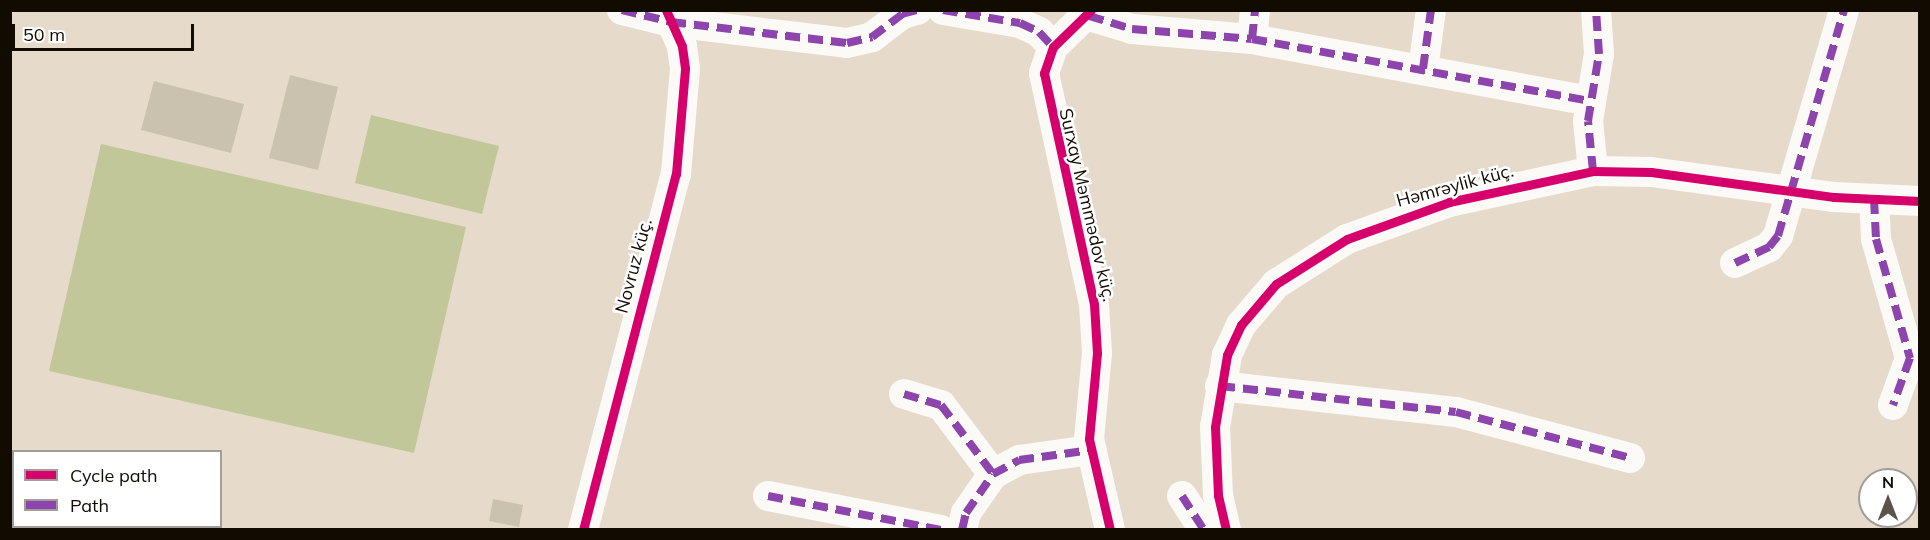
<!DOCTYPE html>
<html>
<head>
<meta charset="utf-8">
<style>
	body { margin:0 }
	#map { position:relative; width:1930px; height:540px; overflow:hidden; background:#e6dbca; font-family:Mulish,sans-serif }
	div>[style] { position:absolute }
	[style*='--x'] { left:calc(var(--x)*1px); top:calc(var(--y)*1px); width:calc(var(--w)*1px); rotate:calc(var(--a)*1deg) }
	.water>* { inset:0; background:#c2c799 }
	.building>* { inset:0; background:#cac2af }
	.minor>* { height:30px; margin:-15px; padding:0 15px; transform-origin:15px; border-radius:15px; background:#fbfaf7 }
	.quiet>* { height:8px; margin-top:-4px; transform-origin:0; background:repeating-linear-gradient(90deg,#8e44ad 0 15px,transparent 0 23px) }
	.cycleway>* { height:9px; margin:-4.5px; padding:0 4.5px; transform-origin:4.5px; border-radius:4.5px; background:#d6006c }
	span { translate:-50% -50%; white-space:nowrap; text-align:center; line-height:1.15; -webkit-text-stroke:5px #fff; paint-order:stroke }
	.street-label { font-size:18px; color:#120b02 }
	.frame { position:absolute; inset:0; border:12px solid #120b02; pointer-events:none }
	.legend { position:absolute; left:12px; top:450px; width:210px; height:78px; box-sizing:border-box; background:#fff; border:2px solid #a09d9a; margin:0; padding:8px 10px; list-style:none; font-size:18px; color:#120b02 }
	.legend li { display:flex; align-items:center; gap:12px; height:30px }
	.legend b { width:30px; border:2px solid #a09d9a }
	.north { position:absolute; left:1858px; top:468px; width:60px; height:60px; box-sizing:border-box; background:#fff; border:2px solid #a09d9a; border-radius:50%; rotate:0deg; font-size:16px; font-weight:700; line-height:24px; text-align:center; color:#120b02 }
	.north::after { content:''; display:block; margin:auto; width:21px; height:27px; background:#5c5448; clip-path:polygon(50% 0,100% 100%,50% 72%,0 100%) }
	.scale { position:absolute; left:12px; top:24px; width:182px; height:27px; box-sizing:border-box; border:3px solid #120b02; border-top:0; padding-left:8px; font-size:18px; line-height:21px; white-space:nowrap; color:#120b02; -webkit-text-stroke:4px #fff; paint-order:stroke }
</style>
</head>
<body>
<div id="map">
	<div class="water">
		<i style="clip-path:polygon(371px 115px,499px 146px,482px 214px,355px 183px)"></i>
		<i style="clip-path:polygon(101px 144px,466px 227px,414px 453px,49px 371px)"></i>
	</div>
	<div class="building">
		<i style="clip-path:polygon(290px 75px,338px 87px,318px 170px,269px 158px)"></i>
		<i style="clip-path:polygon(154px 81px,244px 104px,231px 153px,141px 130px)"></i>
		<i style="clip-path:polygon(493px 499px,523px 505px,519px 527px,489px 521px)"></i>
	</div>
	<div class="minor">
		<i style="--x:622;--y:10;--w:50;--a:13.8"></i>
		<i style="--x:671;--y:22;--w:177;--a:6.8"></i>
		<i style="--x:847;--y:43;--w:26;--a:-13"></i>
		<i style="--x:872;--y:37;--w:38;--a:-37"></i>
		<i style="--x:902;--y:14;--w:16;--a:-15"></i>
		<i style="--x:943;--y:10;--w:78;--a:9.6"></i>
		<i style="--x:1020;--y:23;--w:21;--a:25"></i>
		<i style="--x:1039;--y:32;--w:21;--a:47"></i>
		<i style="--x:1091;--y:10;--w:53;--a:135.8"></i>
		<i style="--x:1053;--y:47;--w:28;--a:109"></i>
		<i style="--x:1044;--y:73;--w:236;--a:77.8"></i>
		<i style="--x:1094;--y:304;--w:49;--a:86.5"></i>
		<i style="--x:1097;--y:353;--w:86;--a:95.3"></i>
		<i style="--x:1089;--y:439;--w:93;--a:77"></i>
		<i style="--x:1089;--y:16;--w:45;--a:16.8"></i>
		<i style="--x:1132;--y:29;--w:120;--a:4.8"></i>
		<i style="--x:1252;--y:39;--w:344;--a:10.4"></i>
		<i style="--x:1252;--y:39;--w:29;--a:-84"></i>
		<i style="--x:1423;--y:69;--w:60;--a:-82.3"></i>
		<i style="--x:1593;--y:171;--w:50;--a:-95.7"></i>
		<i style="--x:1588;--y:121;--w:68;--a:-80.7"></i>
		<i style="--x:1599;--y:54;--w:44;--a:-93.9"></i>
		<i style="--x:1874;--y:199;--w:40;--a:87.1"></i>
		<i style="--x:1876;--y:239;--w:124;--a:74.1"></i>
		<i style="--x:1910;--y:358;--w:50;--a:109.9"></i>
		<i style="--x:1735;--y:263;--w:38;--a:-25"></i>
		<i style="--x:1769;--y:247;--w:14;--a:-51"></i>
		<i style="--x:1778;--y:236;--w:235;--a:-73.7"></i>
		<i style="--x:1220;--y:386;--w:237;--a:6.3"></i>
		<i style="--x:1456;--y:412;--w:180;--a:14.8"></i>
		<i style="--x:904;--y:394;--w:39;--a:17"></i>
		<i style="--x:941;--y:405;--w:86;--a:53"></i>
		<i style="--x:768;--y:496;--w:176;--a:11.1"></i>
		<i style="--x:1182;--y:496;--w:40;--a:57.1"></i>
		<i style="--x:583;--y:530;--w:368;--a:-75.4"></i>
		<i style="--x:676;--y:174;--w:106;--a:-85.1"></i>
		<i style="--x:685;--y:68;--w:22;--a:-98"></i>
		<i style="--x:682;--y:46;--w:39;--a:-114"></i>
		<i style="--x:962;--y:530;--w:17;--a:-77"></i>
		<i style="--x:966;--y:513;--w:47;--a:-55.3"></i>
		<i style="--x:993;--y:474;--w:30;--a:-28"></i>
		<i style="--x:1019;--y:460;--w:73;--a:-7.9"></i>
		<i style="--x:1226;--y:530;--w:36;--a:-103"></i>
		<i style="--x:1218;--y:495;--w:68;--a:-92.5"></i>
		<i style="--x:1215;--y:427;--w:73;--a:-80.5"></i>
		<i style="--x:1227;--y:355;--w:33;--a:-65"></i>
		<i style="--x:1241;--y:325;--w:54;--a:-49.5"></i>
		<i style="--x:1276;--y:284;--w:84;--a:-32.4"></i>
		<i style="--x:1347;--y:239;--w:109;--a:-19.9"></i>
		<i style="--x:1449;--y:202;--w:147;--a:-12.1"></i>
		<i style="--x:1593;--y:171;--w:58;--a:1"></i>
		<i style="--x:1651;--y:172;--w:185;--a:7.8"></i>
		<i style="--x:1834;--y:197;--w:86;--a:2.7"></i>
	</div>
	<div class="quiet">
		<i style="--x:622;--y:10;--w:50;--a:13.8"></i>
		<i style="--x:671;--y:22;--w:177;--a:6.8"></i>
		<i style="--x:847;--y:43;--w:26;--a:-13"></i>
		<i style="--x:872;--y:37;--w:38;--a:-37"></i>
		<i style="--x:902;--y:14;--w:16;--a:-15"></i>
		<i style="--x:943;--y:10;--w:78;--a:9.6"></i>
		<i style="--x:1020;--y:23;--w:21;--a:25"></i>
		<i style="--x:1039;--y:32;--w:21;--a:47"></i>
		<i style="--x:1089;--y:16;--w:45;--a:16.8"></i>
		<i style="--x:1132;--y:29;--w:120;--a:4.8"></i>
		<i style="--x:1252;--y:39;--w:344;--a:10.4"></i>
		<i style="--x:1252;--y:39;--w:29;--a:-84"></i>
		<i style="--x:1423;--y:69;--w:60;--a:-82.3"></i>
		<i style="--x:1593;--y:171;--w:50;--a:-95.7"></i>
		<i style="--x:1588;--y:121;--w:68;--a:-80.7"></i>
		<i style="--x:1599;--y:54;--w:44;--a:-93.9"></i>
		<i style="--x:1874;--y:199;--w:40;--a:87.1"></i>
		<i style="--x:1876;--y:239;--w:124;--a:74.1"></i>
		<i style="--x:1910;--y:358;--w:50;--a:109.9"></i>
		<i style="--x:1735;--y:263;--w:38;--a:-25"></i>
		<i style="--x:1769;--y:247;--w:14;--a:-51"></i>
		<i style="--x:1778;--y:236;--w:235;--a:-73.7"></i>
		<i style="--x:1220;--y:386;--w:237;--a:6.3"></i>
		<i style="--x:1456;--y:412;--w:180;--a:14.8"></i>
		<i style="--x:904;--y:394;--w:39;--a:17"></i>
		<i style="--x:941;--y:405;--w:86;--a:53"></i>
		<i style="--x:768;--y:496;--w:176;--a:11.1"></i>
		<i style="--x:1182;--y:496;--w:40;--a:57.1"></i>
		<i style="--x:962;--y:530;--w:17;--a:-77"></i>
		<i style="--x:966;--y:513;--w:47;--a:-55.3"></i>
		<i style="--x:993;--y:474;--w:30;--a:-28"></i>
		<i style="--x:1019;--y:460;--w:73;--a:-7.9"></i>
	</div>
	<div class="cycleway">
		<i style="--x:1091;--y:10;--w:53;--a:135.8"></i>
		<i style="--x:1053;--y:47;--w:28;--a:109"></i>
		<i style="--x:1044;--y:73;--w:236;--a:77.8"></i>
		<i style="--x:1094;--y:304;--w:49;--a:86.5"></i>
		<i style="--x:1097;--y:353;--w:86;--a:95.3"></i>
		<i style="--x:1089;--y:439;--w:93;--a:77"></i>
		<i style="--x:583;--y:530;--w:368;--a:-75.4"></i>
		<i style="--x:676;--y:174;--w:106;--a:-85.1"></i>
		<i style="--x:685;--y:68;--w:22;--a:-98"></i>
		<i style="--x:682;--y:46;--w:39;--a:-114"></i>
		<i style="--x:1226;--y:530;--w:36;--a:-103"></i>
		<i style="--x:1218;--y:495;--w:68;--a:-92.5"></i>
		<i style="--x:1215;--y:427;--w:73;--a:-80.5"></i>
		<i style="--x:1227;--y:355;--w:33;--a:-65"></i>
		<i style="--x:1241;--y:325;--w:54;--a:-49.5"></i>
		<i style="--x:1276;--y:284;--w:84;--a:-32.4"></i>
		<i style="--x:1347;--y:239;--w:109;--a:-19.9"></i>
		<i style="--x:1449;--y:202;--w:147;--a:-12.1"></i>
		<i style="--x:1593;--y:171;--w:58;--a:1"></i>
		<i style="--x:1651;--y:172;--w:185;--a:7.8"></i>
		<i style="--x:1834;--y:197;--w:86;--a:2.7"></i>
	</div>
	<div class="street-label">
		<span style="left:1455px;top:186px;rotate:-15deg">Həmrəylik küç.</span>
		<span style="left:1087px;top:205px;rotate:77deg">Surxay Məmmədov küç.</span>
		<span style="left:634px;top:266px;rotate:-75deg">Novruz küç.</span>
	</div>
	<div class="frame"></div>
	<ul class="legend">
	<li><b style="height:8px;background:#d6006c"></b>Cycle path</li>
	<li><b style="height:8px;background:#8e44ad"></b>Path</li>
	</ul>
	<div class="north">N</div>
	<div class="scale">50 m</div>
</div>
</body>
</html>
